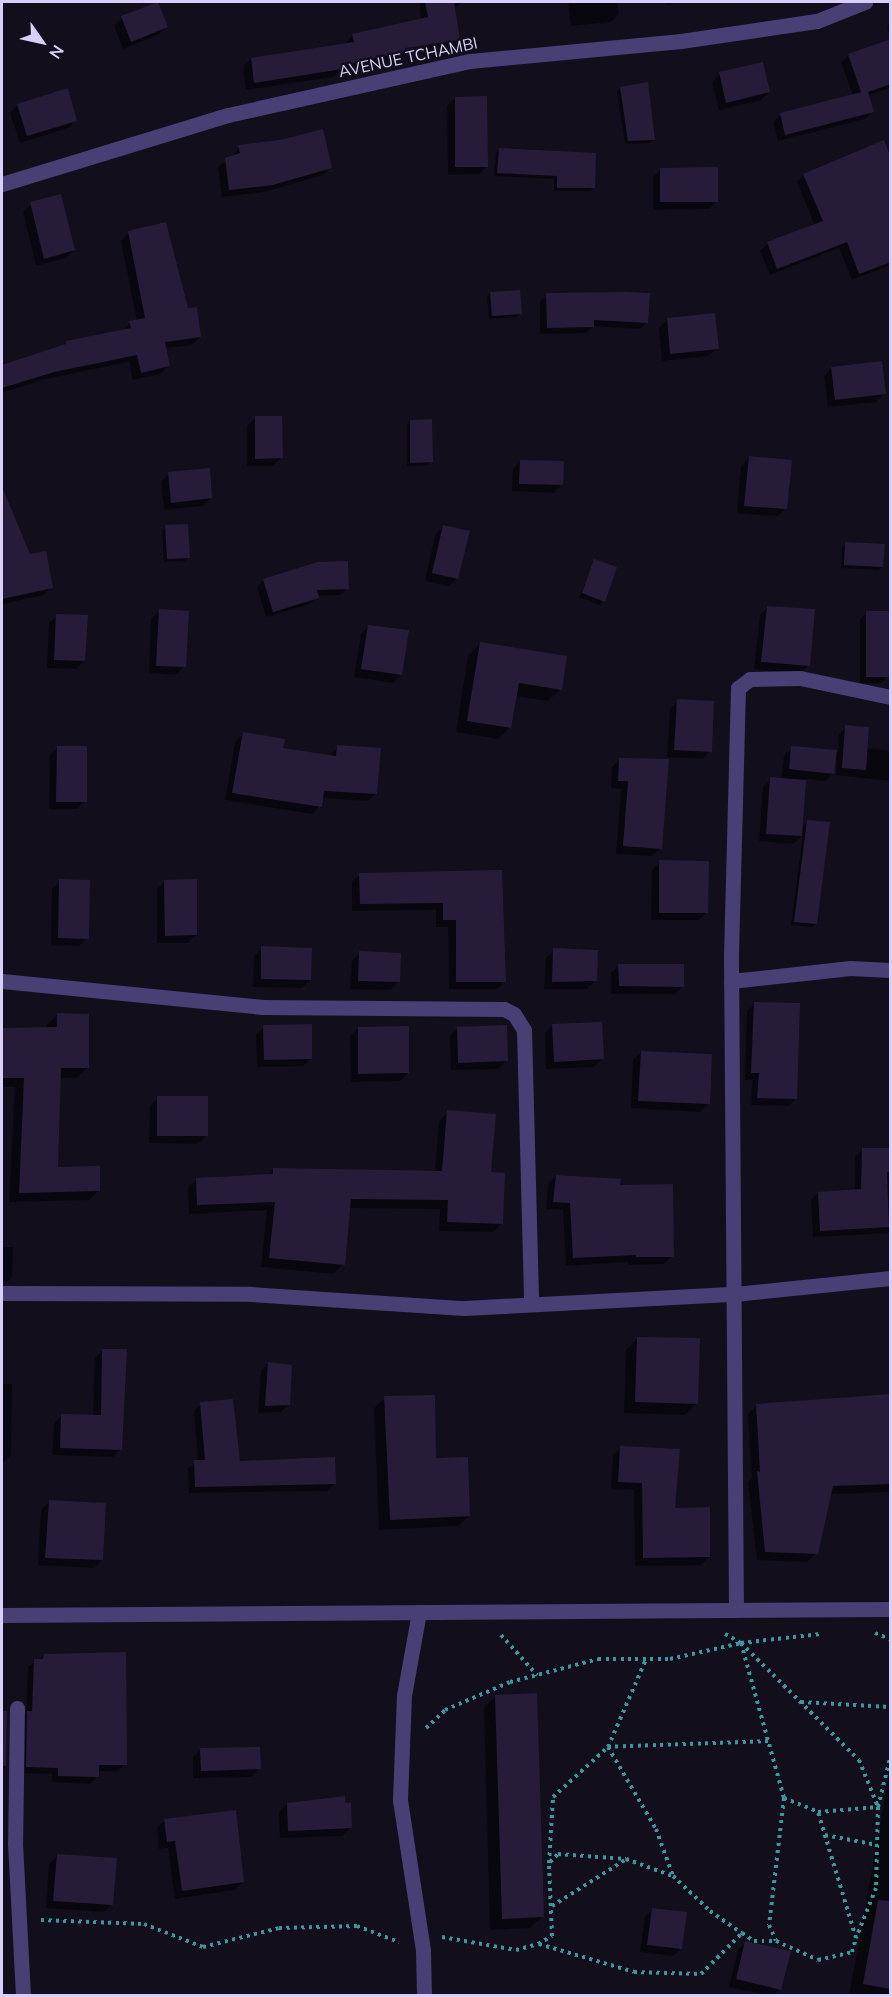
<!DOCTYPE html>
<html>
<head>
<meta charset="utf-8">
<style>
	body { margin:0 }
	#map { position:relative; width:892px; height:1997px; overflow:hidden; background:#120e1b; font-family:Mulish,sans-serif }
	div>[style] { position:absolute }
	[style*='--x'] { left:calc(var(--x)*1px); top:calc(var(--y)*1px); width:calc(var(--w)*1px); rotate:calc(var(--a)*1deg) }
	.shadow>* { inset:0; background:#0007 }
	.building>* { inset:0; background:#261c3a }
	.path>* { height:4px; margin-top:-2px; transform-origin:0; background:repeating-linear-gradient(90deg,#3c979f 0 3px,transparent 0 7.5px) }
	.minor>* { height:15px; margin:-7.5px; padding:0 7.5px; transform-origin:7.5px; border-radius:7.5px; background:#483f74 }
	span { translate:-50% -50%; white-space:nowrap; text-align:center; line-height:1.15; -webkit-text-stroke:4.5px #120e1b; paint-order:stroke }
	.street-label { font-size:16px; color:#d9cff8 }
	.frame { position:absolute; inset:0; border:3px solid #d9cff8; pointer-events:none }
	.north { position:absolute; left:12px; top:12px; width:60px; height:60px; -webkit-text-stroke:4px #120e1b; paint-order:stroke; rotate:124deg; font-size:16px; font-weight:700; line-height:24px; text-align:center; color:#d9cff8 }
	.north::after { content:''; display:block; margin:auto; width:21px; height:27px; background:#d9cff8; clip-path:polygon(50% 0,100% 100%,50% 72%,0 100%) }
</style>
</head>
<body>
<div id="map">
	<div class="shadow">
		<i style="clip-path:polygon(419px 2px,463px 2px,454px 8px,459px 39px,453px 45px,425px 49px)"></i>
		<i style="clip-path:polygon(568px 2px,617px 2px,619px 14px,611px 22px,571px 26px)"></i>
		<i style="clip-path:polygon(666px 2px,678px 2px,667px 5px)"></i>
		<i style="clip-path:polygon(157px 3px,166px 27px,158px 35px,123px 49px,114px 26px,122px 18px)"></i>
		<i style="clip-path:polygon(890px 23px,890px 36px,887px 26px)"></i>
		<i style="clip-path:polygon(352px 35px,394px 53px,386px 61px,337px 73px,333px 77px,246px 90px,243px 67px,251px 59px,345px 45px)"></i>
		<i style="clip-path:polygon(890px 39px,890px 88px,867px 96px,873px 111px,865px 119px,778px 141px,773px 122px,781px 115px,853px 96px,841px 62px,849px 55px)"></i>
		<i style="clip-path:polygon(720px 74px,769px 92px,761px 100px,719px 110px,712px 82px)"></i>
		<i style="clip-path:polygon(620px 88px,653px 140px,649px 143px,625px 144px,617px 92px)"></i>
		<i style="clip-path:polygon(455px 98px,487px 166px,479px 174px,448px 175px,447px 106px)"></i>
		<i style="clip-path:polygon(18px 105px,76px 120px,68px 128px,20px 143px,10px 113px)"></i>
		<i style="clip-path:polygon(239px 147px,331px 168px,323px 175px,264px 192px,222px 197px,218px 167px,232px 157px)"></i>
		<i style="clip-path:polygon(500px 150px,594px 187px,590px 191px,554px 191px,554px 179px,494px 176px,496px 153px)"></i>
		<i style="clip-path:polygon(890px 155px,890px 265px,852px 280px,839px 248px,770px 275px,760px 251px,768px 243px,815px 226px,797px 182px,804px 175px)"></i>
		<i style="clip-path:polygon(661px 169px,717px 201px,709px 209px,653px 210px,653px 177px)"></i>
		<i style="clip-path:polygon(31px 204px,74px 250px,66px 258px,36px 266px,23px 212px)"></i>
		<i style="clip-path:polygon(129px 233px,187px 310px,200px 337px,192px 345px,164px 348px,168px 366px,160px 374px,133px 380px,129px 362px,45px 379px,2px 393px,2px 366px,62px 347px,66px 343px,122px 331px,130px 323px,137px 321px,121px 241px)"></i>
		<i style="clip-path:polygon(491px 293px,520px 313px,517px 317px,489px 319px,487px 297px)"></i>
		<i style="clip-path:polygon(547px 295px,647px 322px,640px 329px,593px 326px,586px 333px,540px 334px,540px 301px)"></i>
		<i style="clip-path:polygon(667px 320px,717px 348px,709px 356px,662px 361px,659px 328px)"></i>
		<i style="clip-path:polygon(832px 368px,884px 394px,876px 402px,828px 407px,824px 376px)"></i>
		<i style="clip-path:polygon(255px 418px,281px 458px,273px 466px,247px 466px,247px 426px)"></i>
		<i style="clip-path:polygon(411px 421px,431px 461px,428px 465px,407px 466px,407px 425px)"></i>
		<i style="clip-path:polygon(749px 458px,786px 508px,778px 516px,737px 513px,741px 466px)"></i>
		<i style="clip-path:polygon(521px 461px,561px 485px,554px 493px,512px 491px,513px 469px)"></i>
		<i style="clip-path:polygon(169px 474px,211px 498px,203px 506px,164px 510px,161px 482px)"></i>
		<i style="clip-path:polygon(10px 508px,29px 556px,51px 587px,44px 595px,2px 604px,2px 512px)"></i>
		<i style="clip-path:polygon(166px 527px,188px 557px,185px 561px,164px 562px,162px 530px)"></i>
		<i style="clip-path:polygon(443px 527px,457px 579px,449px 586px,425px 581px,435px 535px)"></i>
		<i style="clip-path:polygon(846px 544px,882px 567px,878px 570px,841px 568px,842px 547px)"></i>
		<i style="clip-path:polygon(595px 561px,603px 601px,600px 605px,579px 597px)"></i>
		<i style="clip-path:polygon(264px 580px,347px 588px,341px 595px,317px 596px,310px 604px,266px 617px,257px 587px)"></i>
		<i style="clip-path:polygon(768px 607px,809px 665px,801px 673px,754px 669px,760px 615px)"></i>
		<i style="clip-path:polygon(159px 611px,184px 667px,176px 675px,149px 673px,151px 619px)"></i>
		<i style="clip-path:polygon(867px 612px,890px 628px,890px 657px,887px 658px,887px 676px,881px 683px,860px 683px,860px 619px)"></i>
		<i style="clip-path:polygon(57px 616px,84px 661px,76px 669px,47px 668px,49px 623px)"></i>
		<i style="clip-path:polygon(369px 626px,401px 675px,393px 683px,354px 677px,361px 634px)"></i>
		<i style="clip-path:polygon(480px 644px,560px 690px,548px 701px,515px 696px,510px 727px,498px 739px,456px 732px,468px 656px)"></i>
		<i style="clip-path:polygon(678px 701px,710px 751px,702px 759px,667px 757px,670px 709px)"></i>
		<i style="clip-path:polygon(846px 727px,866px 748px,890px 751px,890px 781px,836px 775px,837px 761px,834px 761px,833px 773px,825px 781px,805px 779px,801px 827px,808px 821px,816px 924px,812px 927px,791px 925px,803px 834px,793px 844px,759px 841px,763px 787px,771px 779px,781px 779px,784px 756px,792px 748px,838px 752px,839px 734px)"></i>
		<i style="clip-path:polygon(243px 734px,282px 749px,329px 756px,338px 747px,376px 793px,368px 801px,321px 798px,320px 806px,312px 814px,225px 800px,235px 742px)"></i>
		<i style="clip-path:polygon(58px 747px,85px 801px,77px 809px,49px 809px,50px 755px)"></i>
		<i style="clip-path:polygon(620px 759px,660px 849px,652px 856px,616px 854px,621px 789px,611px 788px,612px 767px)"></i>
		<i style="clip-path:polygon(660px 862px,707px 912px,699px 920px,651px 920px,652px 870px)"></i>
		<i style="clip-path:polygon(500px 871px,505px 981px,497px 989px,449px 989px,448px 927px,436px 927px,436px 910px,352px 911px,352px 882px,360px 874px)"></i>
		<i style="clip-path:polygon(60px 881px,87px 938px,79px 946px,51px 945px,52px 889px)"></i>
		<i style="clip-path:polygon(165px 881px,196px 935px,188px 943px,157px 943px,157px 889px)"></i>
		<i style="clip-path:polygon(262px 948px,310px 980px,302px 988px,253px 987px,254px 956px)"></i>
		<i style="clip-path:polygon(554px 950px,595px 981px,587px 989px,544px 989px,546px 958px)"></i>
		<i style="clip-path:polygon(360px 953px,398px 982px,390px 990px,350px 989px,352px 961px)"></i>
		<i style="clip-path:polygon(619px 965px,683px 986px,675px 994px,611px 994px,611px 973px)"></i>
		<i style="clip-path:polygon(754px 1004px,796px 1099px,789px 1106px,751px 1105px,752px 1080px,745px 1080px,747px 1011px)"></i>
		<i style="clip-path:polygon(57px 1015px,87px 1068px,77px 1078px,59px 1078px,57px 1169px,99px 1190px,89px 1200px,9px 1202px,15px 1087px,2px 1087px,2px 1029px,47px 1029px,47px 1025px)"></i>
		<i style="clip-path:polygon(553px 1025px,602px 1059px,594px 1067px,546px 1069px,545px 1033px)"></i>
		<i style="clip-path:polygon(264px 1027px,311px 1058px,303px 1066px,257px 1067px,256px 1035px)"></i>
		<i style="clip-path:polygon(358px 1028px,408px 1073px,400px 1081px,351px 1082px,350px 1036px)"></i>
		<i style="clip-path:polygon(458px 1028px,506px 1061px,498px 1069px,451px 1070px,450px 1036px)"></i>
		<i style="clip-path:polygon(641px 1052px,708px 1104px,700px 1112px,631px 1108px,633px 1060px)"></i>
		<i style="clip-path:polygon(158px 1098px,206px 1136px,198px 1144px,149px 1143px,150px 1106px)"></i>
		<i style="clip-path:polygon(448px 1112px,489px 1174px,502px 1223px,493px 1232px,439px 1231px,440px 1209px,348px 1208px,343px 1264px,334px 1274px,261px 1267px,267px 1210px,189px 1214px,188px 1188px,197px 1179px,267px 1176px,273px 1169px,435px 1172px,439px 1121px)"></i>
		<i style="clip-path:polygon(862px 1150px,890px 1150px,890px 1233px,813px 1237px,811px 1200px,818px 1193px,855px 1191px,855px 1157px)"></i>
		<i style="clip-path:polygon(556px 1176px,619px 1187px,672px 1256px,664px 1264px,628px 1265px,628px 1262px,566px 1266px,563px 1210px,546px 1209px,548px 1184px)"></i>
		<i style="clip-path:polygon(2px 1247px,13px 1247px,12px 1278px,8px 1281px,2px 1281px)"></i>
		<i style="clip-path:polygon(638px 1338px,697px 1403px,685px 1415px,624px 1413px,626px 1350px)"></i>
		<i style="clip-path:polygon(103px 1350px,121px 1449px,113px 1457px,52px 1455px,54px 1423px,62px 1415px,93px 1416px,95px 1358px)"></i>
		<i style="clip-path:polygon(269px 1363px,289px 1404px,281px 1412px,258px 1413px,261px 1371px)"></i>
		<i style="clip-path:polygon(2px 1384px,12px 1384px,11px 1455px,2px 1464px)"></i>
		<i style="clip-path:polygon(890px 1396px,890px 1492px,829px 1494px,816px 1553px,807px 1562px,757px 1560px,748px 1482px,752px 1478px,748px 1414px,757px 1405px)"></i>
		<i style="clip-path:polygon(385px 1398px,469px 1516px,458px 1526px,379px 1530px,374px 1408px)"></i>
		<i style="clip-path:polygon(201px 1404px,239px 1463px,334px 1484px,327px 1491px,189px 1493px,188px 1468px,198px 1461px,194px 1411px)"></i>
		<i style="clip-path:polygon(621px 1447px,709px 1557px,701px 1565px,635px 1566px,634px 1490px,611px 1489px,613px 1455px)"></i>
		<i style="clip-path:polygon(49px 1502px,102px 1560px,94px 1568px,38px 1565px,41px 1510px)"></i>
		<i style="clip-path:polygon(44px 1656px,125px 1764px,118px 1771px,97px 1771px,97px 1777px,90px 1784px,52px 1782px,52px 1774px,20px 1773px,21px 1719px,26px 1714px,28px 1667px)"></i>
		<i style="clip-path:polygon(496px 1696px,542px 1917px,530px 1928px,490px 1930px,484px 1708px)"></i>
		<i style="clip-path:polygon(2px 1712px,6px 1712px,5px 1766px,2px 1769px)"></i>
		<i style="clip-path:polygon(201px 1749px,259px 1769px,251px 1777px,193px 1778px,193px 1757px)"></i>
		<i style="clip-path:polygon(890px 1769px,890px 1996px,849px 1996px)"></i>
		<i style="clip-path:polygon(287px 1804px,350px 1828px,342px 1836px,280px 1838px,279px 1812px)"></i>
		<i style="clip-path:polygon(165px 1820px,243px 1882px,235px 1890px,175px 1899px,168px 1848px,159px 1849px,157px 1828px)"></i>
		<i style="clip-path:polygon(57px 1856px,112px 1904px,104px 1912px,46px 1908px,49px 1864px)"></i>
		<i style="clip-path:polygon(653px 1909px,681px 1948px,673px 1956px,640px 1952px,645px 1917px)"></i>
		<i style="clip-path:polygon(746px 1942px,780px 1989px,773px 1996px,729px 1987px,738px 1950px)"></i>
		<i style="clip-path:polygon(2px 1958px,3px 1958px,2px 1996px)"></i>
	</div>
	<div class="building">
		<i style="clip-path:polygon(158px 2px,168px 27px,131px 42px,121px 16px)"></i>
		<i style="clip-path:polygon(425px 2px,454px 2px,460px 40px,405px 48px,406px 51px,342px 66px,342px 69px,254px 83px,251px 58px,354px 42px,352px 34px,428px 17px)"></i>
		<i style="clip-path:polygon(891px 39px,891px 84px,868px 92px,874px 112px,785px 135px,780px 113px,861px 92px,848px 54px)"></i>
		<i style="clip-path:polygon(763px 62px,770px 92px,726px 103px,719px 72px)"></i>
		<i style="clip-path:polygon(648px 82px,655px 140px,628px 141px,620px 87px)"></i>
		<i style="clip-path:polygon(68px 88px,77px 121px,27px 136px,17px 104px)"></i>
		<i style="clip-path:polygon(487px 96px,488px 167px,455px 167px,455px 97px)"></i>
		<i style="clip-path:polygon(323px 129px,332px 168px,273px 185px,229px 190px,225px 158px,240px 153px,238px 145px,280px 140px)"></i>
		<i style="clip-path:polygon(884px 140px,891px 158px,891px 262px,859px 274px,847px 242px,777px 269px,767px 242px,823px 221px,803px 174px)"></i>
		<i style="clip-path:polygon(499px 148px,596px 153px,595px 188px,557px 188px,557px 176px,497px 173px)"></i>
		<i style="clip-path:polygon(718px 167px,718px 202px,660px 202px,660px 168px)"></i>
		<i style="clip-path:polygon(61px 194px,75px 250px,44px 259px,30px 202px)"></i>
		<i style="clip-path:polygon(166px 222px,188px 308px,197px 307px,201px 337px,165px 342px,170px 366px,141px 373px,137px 355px,54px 372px,2px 388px,2px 365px,66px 344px,66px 341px,131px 328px,129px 321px,145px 318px,128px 231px)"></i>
		<i style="clip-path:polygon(520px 290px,522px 314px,492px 316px,490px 292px)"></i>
		<i style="clip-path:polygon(625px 292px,650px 293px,648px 323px,594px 320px,594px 327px,547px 328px,546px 293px)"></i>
		<i style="clip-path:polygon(715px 313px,719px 349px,670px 354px,667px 318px)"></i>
		<i style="clip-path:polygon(882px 361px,886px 394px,835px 400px,831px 367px)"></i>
		<i style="clip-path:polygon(255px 416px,282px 416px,283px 458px,255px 459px)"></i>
		<i style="clip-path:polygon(432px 419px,433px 462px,410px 463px,410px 420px)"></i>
		<i style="clip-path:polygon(749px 456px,792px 460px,787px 509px,744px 506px)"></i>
		<i style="clip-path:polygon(520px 460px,564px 461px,563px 485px,519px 484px)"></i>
		<i style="clip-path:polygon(210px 468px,212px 498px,171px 503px,168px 472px)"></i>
		<i style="clip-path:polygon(2px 487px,30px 554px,46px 551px,53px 588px,2px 599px)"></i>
		<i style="clip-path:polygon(188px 524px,190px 558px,167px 559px,165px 525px)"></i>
		<i style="clip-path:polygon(443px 525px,470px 531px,458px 579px,432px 573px)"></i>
		<i style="clip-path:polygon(845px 542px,885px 544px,883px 567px,844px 565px)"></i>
		<i style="clip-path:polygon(594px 559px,617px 567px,605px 602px,582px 593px)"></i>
		<i style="clip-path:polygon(348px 561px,349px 589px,317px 590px,319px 598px,273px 612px,263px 579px,318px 562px)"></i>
		<i style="clip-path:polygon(767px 606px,815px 609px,810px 666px,761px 662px)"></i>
		<i style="clip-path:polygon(159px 609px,189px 611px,186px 667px,156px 666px)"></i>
		<i style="clip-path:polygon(866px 611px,890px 611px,889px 677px,866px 677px)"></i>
		<i style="clip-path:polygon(56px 614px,88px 615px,85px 661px,54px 660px)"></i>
		<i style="clip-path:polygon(368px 625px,409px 630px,402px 675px,361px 669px)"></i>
		<i style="clip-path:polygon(480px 642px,567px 656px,562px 690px,519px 683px,511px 728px,467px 721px)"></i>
		<i style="clip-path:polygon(677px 699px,714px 701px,712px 752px,674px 750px)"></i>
		<i style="clip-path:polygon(845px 725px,869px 727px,866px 770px,842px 768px)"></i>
		<i style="clip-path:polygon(243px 732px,285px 739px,283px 748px,336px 756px,337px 745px,381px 748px,377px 794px,324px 791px,322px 807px,232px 793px)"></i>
		<i style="clip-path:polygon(57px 746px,87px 746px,87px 802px,56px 802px)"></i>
		<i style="clip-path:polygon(791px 746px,837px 750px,834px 774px,789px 769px)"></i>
		<i style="clip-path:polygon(619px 758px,669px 759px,662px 849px,623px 846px,628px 781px,618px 781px)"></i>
		<i style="clip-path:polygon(770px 777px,806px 780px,802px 836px,766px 834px)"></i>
		<i style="clip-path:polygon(807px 820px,830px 822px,817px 924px,794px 922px)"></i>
		<i style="clip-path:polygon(659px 860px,709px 861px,708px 913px,659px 913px)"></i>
		<i style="clip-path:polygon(502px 870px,506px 982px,456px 982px,456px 920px,443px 920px,443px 903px,360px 904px,359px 873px)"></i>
		<i style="clip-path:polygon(59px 879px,90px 880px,89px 939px,58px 938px)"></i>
		<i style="clip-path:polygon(197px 879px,197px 935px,165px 936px,164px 880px)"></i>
		<i style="clip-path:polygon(261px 946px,312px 948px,311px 980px,261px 979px)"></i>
		<i style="clip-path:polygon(553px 948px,598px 950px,597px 981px,552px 982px)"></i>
		<i style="clip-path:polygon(359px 951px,401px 953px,400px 982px,358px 981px)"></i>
		<i style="clip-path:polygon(618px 964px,684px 964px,684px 987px,619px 986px)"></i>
		<i style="clip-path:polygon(754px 1002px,800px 1003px,797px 1099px,757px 1098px,759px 1073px,751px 1073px)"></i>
		<i style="clip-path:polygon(57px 1013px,89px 1014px,89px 1068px,61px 1068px,58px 1167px,100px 1166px,100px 1191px,19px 1193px,24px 1078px,2px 1078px,2px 1028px,57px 1027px)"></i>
		<i style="clip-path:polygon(602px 1022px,604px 1059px,554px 1062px,552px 1024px)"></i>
		<i style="clip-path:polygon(312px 1024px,312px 1059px,264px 1060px,263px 1025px)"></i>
		<i style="clip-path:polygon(507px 1025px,508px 1061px,458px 1063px,457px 1027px)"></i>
		<i style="clip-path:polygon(409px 1026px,409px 1073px,358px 1074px,358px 1027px)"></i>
		<i style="clip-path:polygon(641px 1051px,712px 1054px,710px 1104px,638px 1101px)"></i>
		<i style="clip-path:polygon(157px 1096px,208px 1096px,208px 1136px,157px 1136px)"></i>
		<i style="clip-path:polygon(447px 1110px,496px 1114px,491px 1172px,505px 1173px,503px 1224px,447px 1222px,448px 1200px,351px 1199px,345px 1265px,269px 1258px,275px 1202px,197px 1205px,196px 1178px,273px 1174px,273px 1168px,442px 1171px)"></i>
		<i style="clip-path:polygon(862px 1148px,891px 1148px,891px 1172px,887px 1172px,889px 1227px,820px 1231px,818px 1192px,861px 1189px)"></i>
		<i style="clip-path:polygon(556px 1175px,621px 1179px,620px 1185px,673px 1184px,674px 1257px,636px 1257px,636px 1255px,573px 1258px,570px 1203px,553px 1202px)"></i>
		<i style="clip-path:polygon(637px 1337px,700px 1338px,698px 1404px,635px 1402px)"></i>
		<i style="clip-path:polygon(102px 1349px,127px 1349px,122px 1450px,60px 1448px,61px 1414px,101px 1415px)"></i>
		<i style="clip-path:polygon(268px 1362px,292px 1365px,290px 1405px,265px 1406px)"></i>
		<i style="clip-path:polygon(891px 1394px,891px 1484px,833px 1486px,818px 1554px,765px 1552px,757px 1471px,760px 1472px,756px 1404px)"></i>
		<i style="clip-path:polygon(435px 1395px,436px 1458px,468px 1457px,470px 1516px,390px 1520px,384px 1396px)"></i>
		<i style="clip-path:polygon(233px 1399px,240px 1461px,335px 1457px,336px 1484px,195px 1487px,194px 1460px,205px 1460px,200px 1402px)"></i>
		<i style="clip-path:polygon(620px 1446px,680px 1449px,675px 1508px,710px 1507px,710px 1557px,643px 1558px,642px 1483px,618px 1482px)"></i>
		<i style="clip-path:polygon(49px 1500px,106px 1503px,103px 1560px,45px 1558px)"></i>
		<i style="clip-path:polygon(126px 1652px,127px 1765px,99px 1765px,99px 1777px,58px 1776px,58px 1768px,26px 1767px,27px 1711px,32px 1711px,34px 1659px,43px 1659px,44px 1654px)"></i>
		<i style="clip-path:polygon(537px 1693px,544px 1917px,502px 1919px,495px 1695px)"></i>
		<i style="clip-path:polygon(2px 1711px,7px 1711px,6px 1766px,2px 1766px)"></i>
		<i style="clip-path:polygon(260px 1747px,261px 1769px,201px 1771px,200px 1748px)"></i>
		<i style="clip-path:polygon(345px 1796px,345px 1803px,351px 1803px,352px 1828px,288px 1831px,287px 1803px)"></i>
		<i style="clip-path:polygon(236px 1810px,244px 1882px,182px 1891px,175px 1841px,167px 1842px,164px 1819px)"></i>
		<i style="clip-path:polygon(57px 1854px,117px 1858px,113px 1905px,53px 1901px)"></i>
		<i style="clip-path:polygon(878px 1900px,891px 1901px,891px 1989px,863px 1984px)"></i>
		<i style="clip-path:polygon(652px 1908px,687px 1912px,682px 1949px,647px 1945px)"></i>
		<i style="clip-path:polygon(745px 1941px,791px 1951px,781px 1990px,736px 1979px)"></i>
	</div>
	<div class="path">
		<i style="--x:875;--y:1633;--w:16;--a:22"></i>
		<i style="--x:725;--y:1634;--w:18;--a:29"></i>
		<i style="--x:741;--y:1643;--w:166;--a:44.8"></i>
		<i style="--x:859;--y:1760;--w:51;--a:68"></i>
		<i style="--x:878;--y:1807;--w:81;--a:91.4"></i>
		<i style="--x:876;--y:1888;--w:54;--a:111.8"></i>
		<i style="--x:501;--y:1635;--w:54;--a:48"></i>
		<i style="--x:741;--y:1643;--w:161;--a:74.5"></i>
		<i style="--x:784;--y:1798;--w:128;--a:96.7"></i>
		<i style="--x:769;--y:1925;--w:17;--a:66"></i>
		<i style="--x:776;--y:1941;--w:46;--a:24.3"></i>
		<i style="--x:818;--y:1960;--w:35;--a:-13"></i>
		<i style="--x:852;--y:1952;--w:15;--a:-74"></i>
		<i style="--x:856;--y:1938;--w:132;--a:-106.8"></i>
		<i style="--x:801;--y:1702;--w:89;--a:3.2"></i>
		<i style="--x:426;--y:1728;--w:26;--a:-43"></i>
		<i style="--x:445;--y:1710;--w:71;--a:-23.3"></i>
		<i style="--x:510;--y:1682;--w:91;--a:-14.6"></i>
		<i style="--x:598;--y:1659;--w:72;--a:0"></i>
		<i style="--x:670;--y:1659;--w:73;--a:-12.7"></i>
		<i style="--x:741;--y:1643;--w:80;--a:-6.5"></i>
		<i style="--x:768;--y:1741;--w:160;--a:177.9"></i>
		<i style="--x:608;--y:1747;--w:95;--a:59.7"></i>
		<i style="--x:656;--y:1829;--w:50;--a:70.1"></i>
		<i style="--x:673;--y:1876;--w:51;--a:43.4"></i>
		<i style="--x:710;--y:1911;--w:39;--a:35"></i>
		<i style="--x:742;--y:1933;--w:14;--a:34"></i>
		<i style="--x:754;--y:1941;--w:22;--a:0"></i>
		<i style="--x:784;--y:1798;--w:37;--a:22"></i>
		<i style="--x:818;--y:1812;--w:60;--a:-4.8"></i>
		<i style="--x:878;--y:1807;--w:50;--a:-76.2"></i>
		<i style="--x:825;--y:1835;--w:53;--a:10.9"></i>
		<i style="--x:550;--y:1862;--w:11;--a:-45"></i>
		<i style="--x:558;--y:1854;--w:68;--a:4.2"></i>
		<i style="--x:626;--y:1859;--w:50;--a:19.9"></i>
		<i style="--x:552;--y:1906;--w:86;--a:-32.2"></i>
		<i style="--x:41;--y:1920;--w:103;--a:2.2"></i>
		<i style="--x:144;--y:1924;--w:63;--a:21.3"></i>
		<i style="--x:203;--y:1947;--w:78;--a:-14"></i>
		<i style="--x:279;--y:1928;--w:78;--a:-1.5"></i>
		<i style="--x:357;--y:1926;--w:45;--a:20.9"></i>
		<i style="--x:442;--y:1937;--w:75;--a:10"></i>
		<i style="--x:516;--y:1950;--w:23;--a:-15"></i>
		<i style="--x:538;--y:1944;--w:16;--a:-30"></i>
		<i style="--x:552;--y:1936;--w:73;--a:-92.4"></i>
		<i style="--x:549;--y:1863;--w:66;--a:-86.5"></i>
		<i style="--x:553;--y:1797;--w:74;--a:-42.3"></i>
		<i style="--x:608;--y:1747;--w:96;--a:-66.6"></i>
		<i style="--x:539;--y:1944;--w:99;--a:16.4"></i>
		<i style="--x:634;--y:1972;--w:67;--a:1.7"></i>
		<i style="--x:701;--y:1974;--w:58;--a:-45"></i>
	</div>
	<div class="minor">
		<i style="--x:2;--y:184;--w:236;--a:-17"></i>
		<i style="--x:228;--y:115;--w:248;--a:-12.6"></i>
		<i style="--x:470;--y:61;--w:212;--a:-5.4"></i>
		<i style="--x:681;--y:41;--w:137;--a:-8.4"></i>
		<i style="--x:817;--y:21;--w:52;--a:-21.6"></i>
		<i style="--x:2;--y:981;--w:262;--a:5.7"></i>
		<i style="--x:263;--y:1007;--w:241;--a:0.5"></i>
		<i style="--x:504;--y:1009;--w:11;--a:27"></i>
		<i style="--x:514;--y:1014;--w:19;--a:58"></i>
		<i style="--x:524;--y:1030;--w:274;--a:88.5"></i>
		<i style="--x:731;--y:981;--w:120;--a:-6.2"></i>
		<i style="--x:850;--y:968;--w:40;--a:2.9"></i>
		<i style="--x:2;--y:1293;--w:249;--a:0.2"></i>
		<i style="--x:251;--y:1294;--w:213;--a:3.8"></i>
		<i style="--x:464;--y:1308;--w:271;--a:-3"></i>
		<i style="--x:735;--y:1294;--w:156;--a:-5.9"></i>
		<i style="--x:736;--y:1610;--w:655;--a:-90.44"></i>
		<i style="--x:731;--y:955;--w:267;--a:-88.5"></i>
		<i style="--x:738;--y:688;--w:15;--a:-37"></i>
		<i style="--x:750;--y:679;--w:50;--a:-1.1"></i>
		<i style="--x:800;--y:678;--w:92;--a:11.9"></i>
		<i style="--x:419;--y:1612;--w:84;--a:100.2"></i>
		<i style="--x:404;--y:1695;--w:105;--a:92.2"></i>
		<i style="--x:400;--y:1800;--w:153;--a:81.3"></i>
		<i style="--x:423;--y:1951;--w:45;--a:88.7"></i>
		<i style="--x:2;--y:1615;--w:888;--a:-0.39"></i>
		<i style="--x:17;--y:1708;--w:135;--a:90.8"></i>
		<i style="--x:15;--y:1843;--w:153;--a:87"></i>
	</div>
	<div class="street-label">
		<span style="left:408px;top:57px;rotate:-12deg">AVENUE TCHAMBI</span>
	</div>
	<div class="frame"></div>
	<div class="north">N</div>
</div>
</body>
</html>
